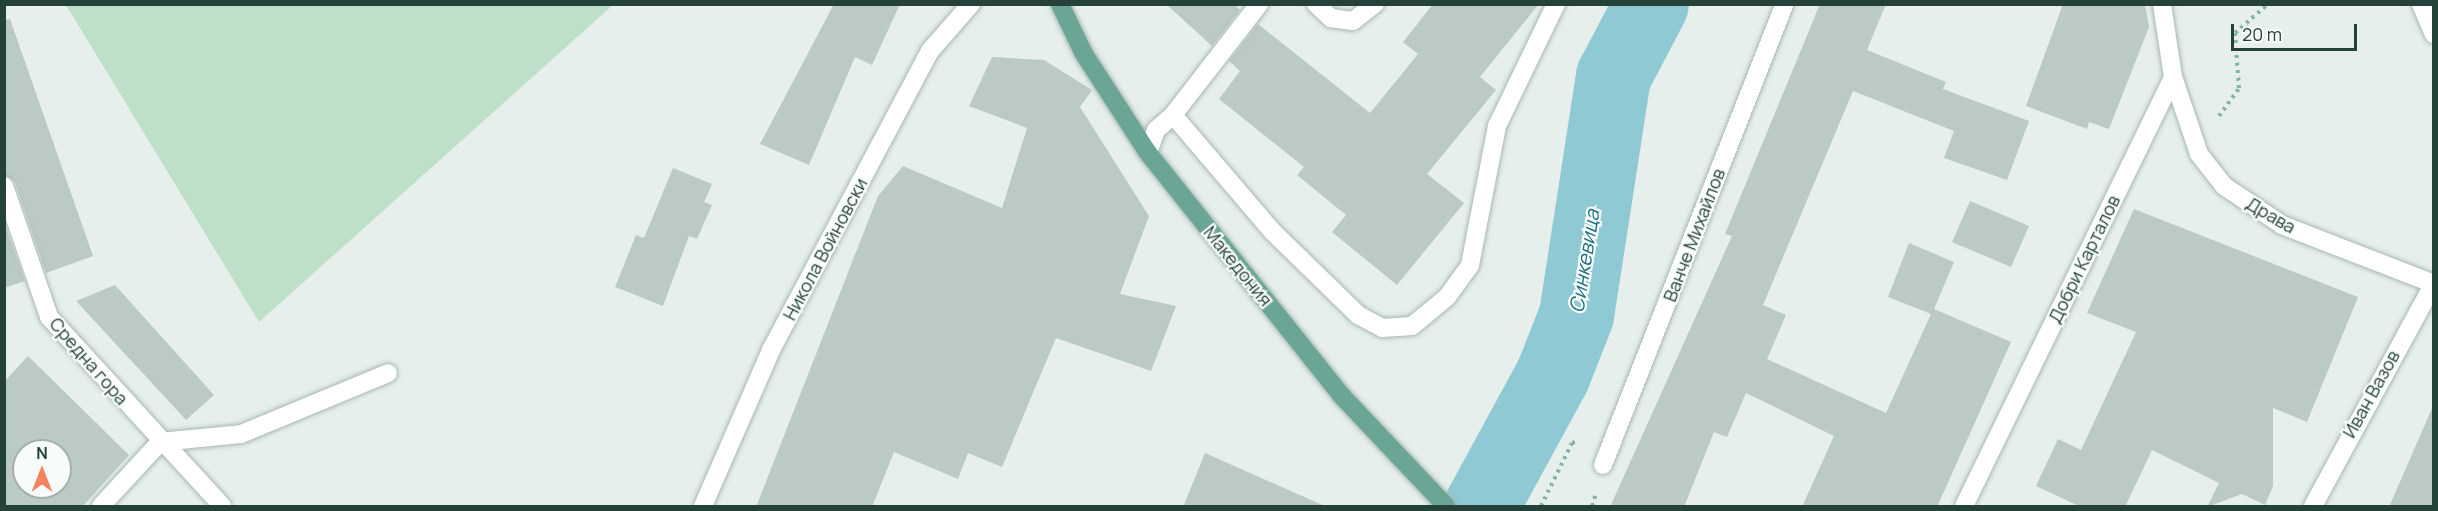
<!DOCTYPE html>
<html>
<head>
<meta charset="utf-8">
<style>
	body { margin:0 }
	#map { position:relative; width:2438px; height:511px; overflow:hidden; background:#e6efeb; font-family:Manrope,sans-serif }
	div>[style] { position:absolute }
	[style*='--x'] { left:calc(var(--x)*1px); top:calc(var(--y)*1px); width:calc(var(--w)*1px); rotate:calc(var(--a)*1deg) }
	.green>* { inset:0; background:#bfe0c8 }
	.river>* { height:75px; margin:-37.5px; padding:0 37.5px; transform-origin:37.5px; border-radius:37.5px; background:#8ec9d4 }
	.building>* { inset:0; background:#bbcac4 }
	.path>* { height:4px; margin-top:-2px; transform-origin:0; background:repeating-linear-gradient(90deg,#86b3a5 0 3px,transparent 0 7.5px) }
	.roads { filter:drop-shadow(0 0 2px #a8b8b2) drop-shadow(0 0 2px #a8b8b2) }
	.minor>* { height:18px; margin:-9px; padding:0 9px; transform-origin:9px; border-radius:9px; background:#fff }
	.major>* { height:18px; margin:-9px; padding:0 9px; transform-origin:9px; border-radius:9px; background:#6aa596 }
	span { translate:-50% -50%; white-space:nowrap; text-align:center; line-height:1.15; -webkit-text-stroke:4.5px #f7fbf9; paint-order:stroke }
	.street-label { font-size:18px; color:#24423a }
	.water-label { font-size:20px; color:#1c6f80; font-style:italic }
	.frame { position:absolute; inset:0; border:6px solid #24423a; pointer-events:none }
	.north { position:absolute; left:12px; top:439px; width:60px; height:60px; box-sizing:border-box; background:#f7fbf9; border:2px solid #a3b1ad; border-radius:50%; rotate:0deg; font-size:16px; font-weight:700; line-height:24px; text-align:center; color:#24423a }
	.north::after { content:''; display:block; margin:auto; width:21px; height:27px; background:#f4845f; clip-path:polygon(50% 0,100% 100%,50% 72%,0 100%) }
	.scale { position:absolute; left:2231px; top:24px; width:126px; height:27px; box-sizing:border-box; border:3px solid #24423a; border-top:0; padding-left:8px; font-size:18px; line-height:21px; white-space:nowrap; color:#24423a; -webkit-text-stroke:4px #f7fbf9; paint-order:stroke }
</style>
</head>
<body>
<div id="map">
	<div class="green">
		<i style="clip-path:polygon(66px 5px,613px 5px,259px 322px)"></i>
	</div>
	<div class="river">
		<i style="--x:1481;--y:506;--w:148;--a:-61.4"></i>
		<i style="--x:1552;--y:376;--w:66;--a:-68.5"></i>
		<i style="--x:1576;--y:315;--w:242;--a:-81.2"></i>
		<i style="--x:1613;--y:76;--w:81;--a:-62.2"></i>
	</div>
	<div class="building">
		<i style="clip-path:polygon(834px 4px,900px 4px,872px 65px,855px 57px,809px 165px,760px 144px)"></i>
		<i style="clip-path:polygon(1166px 4px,1234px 4px,1240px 10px,1212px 46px)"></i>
		<i style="clip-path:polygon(1433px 4px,1539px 4px,1480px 77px,1496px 90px,1427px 174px,1464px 203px,1397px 285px,1332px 232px,1346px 215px,1297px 175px,1304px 167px,1219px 99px,1240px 71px,1229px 61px,1258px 24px,1370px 113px,1418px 54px,1403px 42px)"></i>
		<i style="clip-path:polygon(1820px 4px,1886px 4px,1867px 50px,1946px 82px,1943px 89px,2029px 121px,2007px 180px,1944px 158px,1954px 131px,1853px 91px,1763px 305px,1786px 315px,1767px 359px,1886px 413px,1931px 314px,1888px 297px,1909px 243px,1954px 262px,1934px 309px,2011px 342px,1937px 507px,1802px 507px,1834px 436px,1746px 393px,1727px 437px,1714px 432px,1684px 507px,1610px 507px,1732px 236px,1725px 234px)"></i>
		<i style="clip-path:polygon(2063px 4px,2145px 4px,2149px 27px,2109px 129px,2089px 122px,2087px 129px,2026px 106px)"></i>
		<i style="clip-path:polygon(10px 19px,93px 256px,46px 273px,15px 182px,4px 175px,4px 20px)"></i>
		<i style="clip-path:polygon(992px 57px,1044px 60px,1092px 90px,1080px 107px,1149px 216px,1120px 294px,1176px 306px,1151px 371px,1056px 338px,1002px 467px,968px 453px,958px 479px,894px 452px,872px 507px,756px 507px,878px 196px,903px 166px,1002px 208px,1027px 128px,969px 106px)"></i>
		<i style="clip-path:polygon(673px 168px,712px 184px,704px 202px,712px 205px,697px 239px,689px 236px,663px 306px,615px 287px,636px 235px,644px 238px)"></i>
		<i style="clip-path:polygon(1970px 201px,2029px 226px,2011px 267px,1952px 242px)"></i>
		<i style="clip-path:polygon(2134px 209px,2358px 297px,2307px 422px,2273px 408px,2273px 486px,2265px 505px,2242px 494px,2207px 507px,2219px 483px,2152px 450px,2125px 507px,2081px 507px,2036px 486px,2058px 439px,2081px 450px,2136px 332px,2087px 313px)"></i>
		<i style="clip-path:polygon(4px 222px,25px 281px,4px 288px)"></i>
		<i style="clip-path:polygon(115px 285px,214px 395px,186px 420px,76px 301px)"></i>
		<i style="clip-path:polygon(evenodd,28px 356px,129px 455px,82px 507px,4px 507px,4px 382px,28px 356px,24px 451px,60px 451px,60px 487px,24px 487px,24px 451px)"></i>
		<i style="clip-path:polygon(2433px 406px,2433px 507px,2389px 507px)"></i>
		<i style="clip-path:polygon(1205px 453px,1327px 507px,1183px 507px)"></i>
	</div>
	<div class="path">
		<i style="--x:2219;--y:116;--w:34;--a:-54"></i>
		<i style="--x:2239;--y:88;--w:55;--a:-94.2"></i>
		<i style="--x:2235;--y:33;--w:44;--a:-41.3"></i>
		<i style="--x:1541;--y:506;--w:70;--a:-63.8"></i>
		<i style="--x:1572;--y:443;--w:6;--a:-18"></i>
		<i style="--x:1592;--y:506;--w:14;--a:-73"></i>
	</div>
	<div class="roads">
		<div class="minor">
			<i style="--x:1316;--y:4;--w:21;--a:43"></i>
			<i style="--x:1331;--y:18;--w:22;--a:8"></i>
			<i style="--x:1353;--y:21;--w:28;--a:-38"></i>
			<i style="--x:2421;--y:4;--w:33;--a:67"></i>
			<i style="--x:2173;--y:77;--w:81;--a:71.3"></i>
			<i style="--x:2199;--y:154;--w:41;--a:52"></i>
			<i style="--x:2224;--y:186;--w:70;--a:33.9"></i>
			<i style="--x:2282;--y:225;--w:163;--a:21.2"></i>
			<i style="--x:1173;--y:115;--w:140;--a:-52.2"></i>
			<i style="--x:1148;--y:153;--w:24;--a:-71"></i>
			<i style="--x:1156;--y:130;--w:23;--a:-41"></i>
			<i style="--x:1173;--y:115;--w:153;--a:49.5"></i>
			<i style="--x:1272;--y:231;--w:120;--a:44.3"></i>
			<i style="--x:1358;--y:315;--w:27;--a:28"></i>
			<i style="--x:1382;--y:328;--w:30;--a:-4"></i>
			<i style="--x:1412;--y:326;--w:45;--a:-39.6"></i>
			<i style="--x:1447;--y:297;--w:39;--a:-54"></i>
			<i style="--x:1470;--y:265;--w:142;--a:-79"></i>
			<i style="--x:1497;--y:126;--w:136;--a:-64.2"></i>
			<i style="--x:4;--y:186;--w:139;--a:71"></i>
			<i style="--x:49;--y:317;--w:256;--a:47.5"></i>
			<i style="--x:1603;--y:465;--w:496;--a:-68.5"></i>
			<i style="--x:101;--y:506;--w:87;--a:-47.3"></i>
			<i style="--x:160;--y:442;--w:81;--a:-5.6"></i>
			<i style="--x:241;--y:434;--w:159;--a:-22.5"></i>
			<i style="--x:703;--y:506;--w:172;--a:-66.4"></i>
			<i style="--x:772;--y:348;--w:336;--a:-62"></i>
			<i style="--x:930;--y:51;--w:62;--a:-48.9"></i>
			<i style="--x:1964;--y:506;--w:477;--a:-64"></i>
			<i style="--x:2173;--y:77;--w:74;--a:-98.6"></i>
			<i style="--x:2313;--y:506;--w:254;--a:-61.5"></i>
		</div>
		<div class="major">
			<i style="--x:1060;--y:4;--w:55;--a:64.4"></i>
			<i style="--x:1084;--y:54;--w:118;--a:57.1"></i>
			<i style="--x:1148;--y:153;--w:310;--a:51.4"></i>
			<i style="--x:1341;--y:395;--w:153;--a:46.6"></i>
		</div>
	</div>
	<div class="street-label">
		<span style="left:2271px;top:215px;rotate:30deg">Драва</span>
		<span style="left:1694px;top:235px;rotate:-69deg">Ванче Михайлов</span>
		<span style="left:825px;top:249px;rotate:-62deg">Никола Войновски</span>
		<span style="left:2084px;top:259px;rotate:-64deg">Добри Карталов</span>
		<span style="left:1238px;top:266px;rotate:51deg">Македония</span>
		<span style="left:89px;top:361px;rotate:49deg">Средна гора</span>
		<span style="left:2371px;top:394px;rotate:-61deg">Иван Вазов</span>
	</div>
	<div class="water-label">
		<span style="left:1584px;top:261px;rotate:-81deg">Синкевица</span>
	</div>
	<div class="frame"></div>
	<div class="north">N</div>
	<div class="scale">20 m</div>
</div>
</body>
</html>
